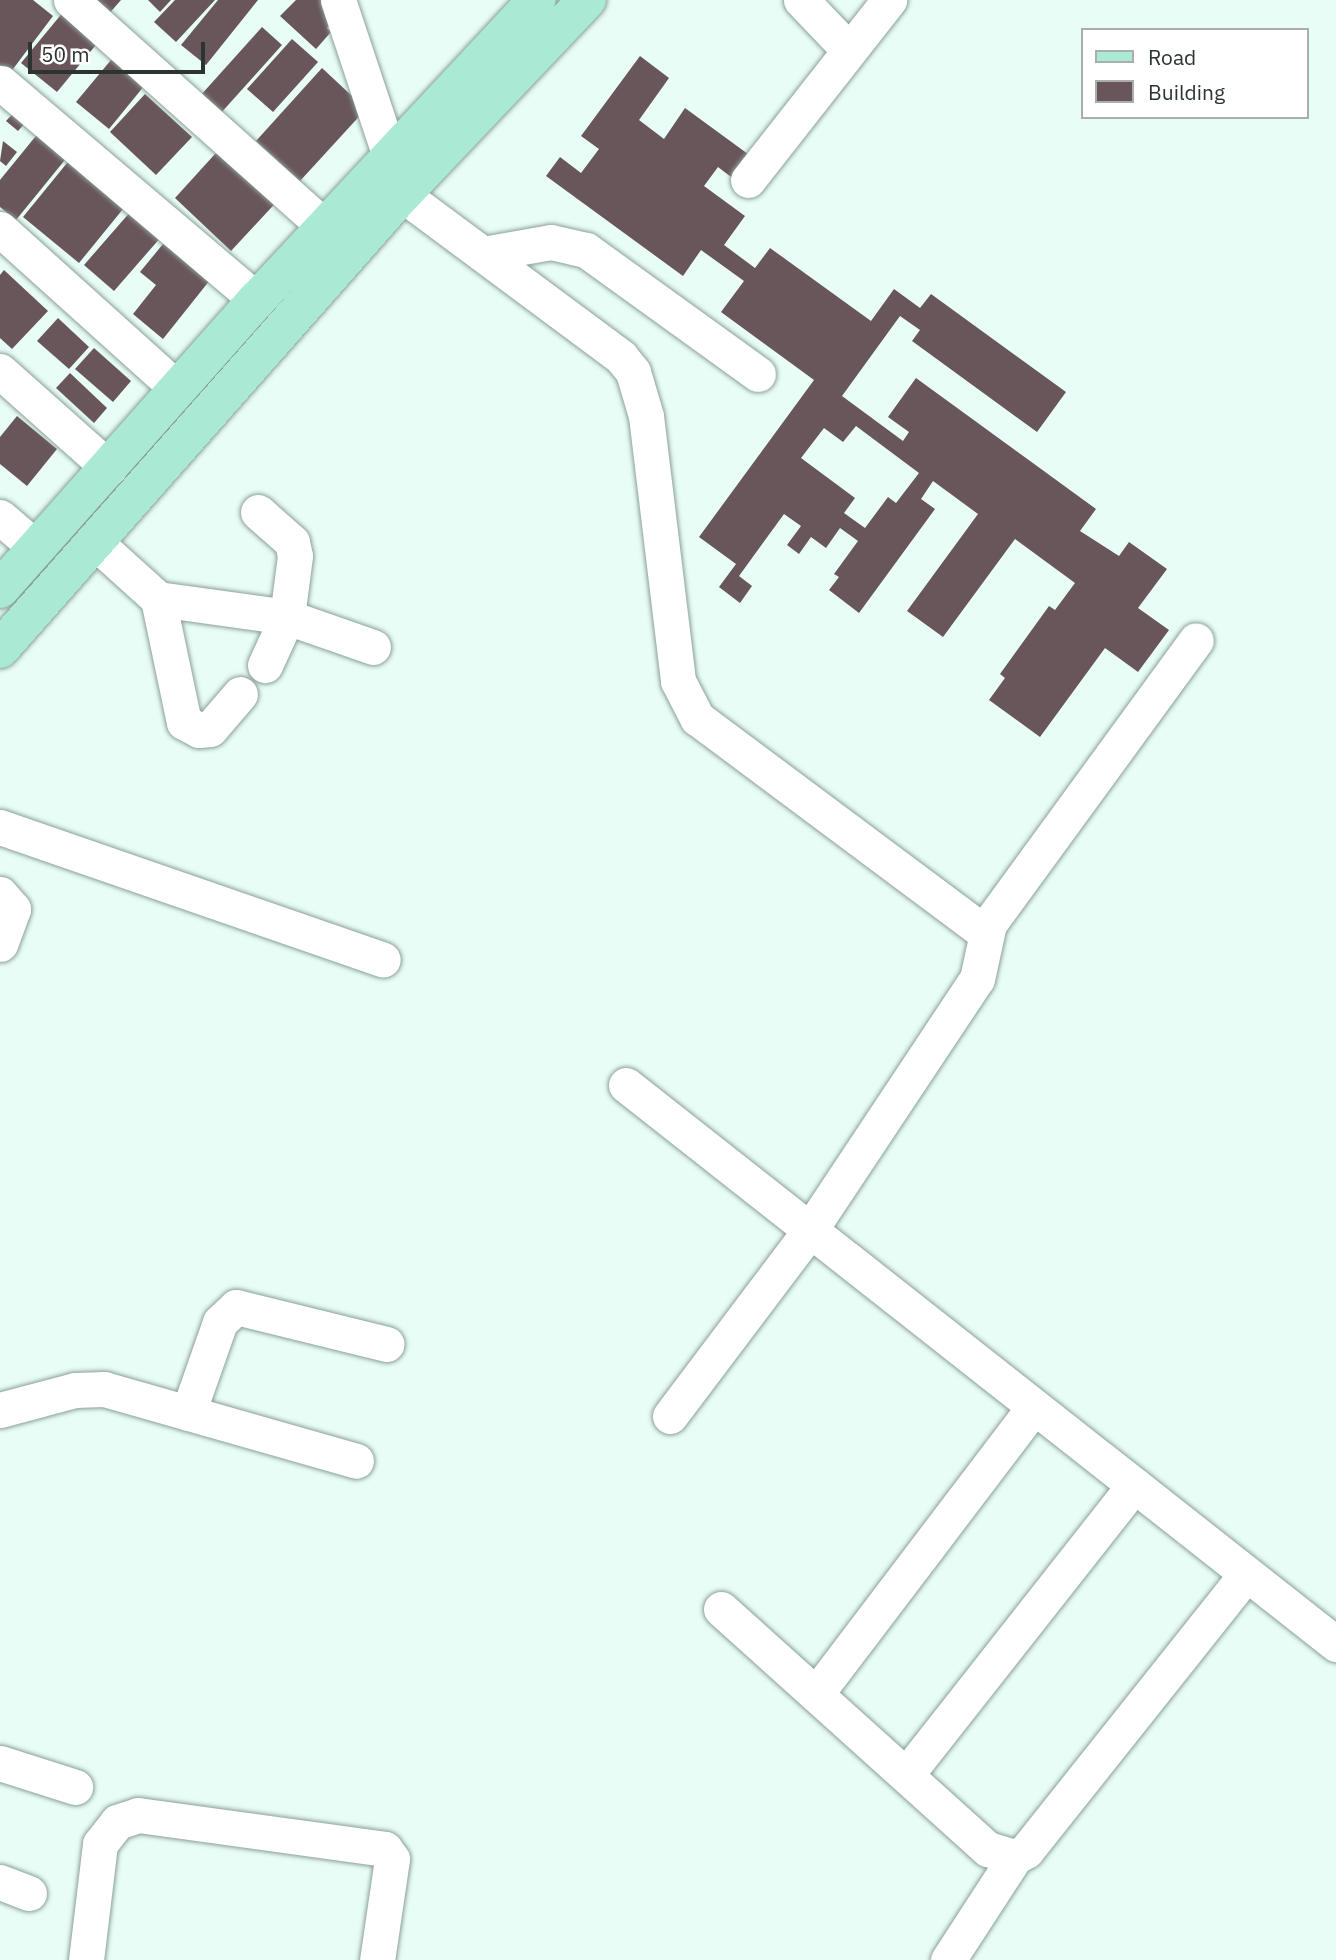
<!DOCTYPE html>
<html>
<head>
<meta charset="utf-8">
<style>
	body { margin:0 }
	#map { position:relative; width:1336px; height:1960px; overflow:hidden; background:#e7fdf5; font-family:"IBM Plex Sans",sans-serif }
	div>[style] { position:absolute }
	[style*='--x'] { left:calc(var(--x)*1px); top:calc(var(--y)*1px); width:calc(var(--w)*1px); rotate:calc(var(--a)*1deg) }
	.building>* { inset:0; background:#69565a }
	.roads { filter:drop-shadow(0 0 2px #8ba098) drop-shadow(0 0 2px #8ba098) }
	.minor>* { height:35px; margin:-17.5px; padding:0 17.5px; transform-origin:17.5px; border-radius:17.5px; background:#fff }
	.major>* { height:38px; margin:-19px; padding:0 19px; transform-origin:19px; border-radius:19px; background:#aae9d4 }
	span { translate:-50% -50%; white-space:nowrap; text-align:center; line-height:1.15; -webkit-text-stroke:7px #fff; paint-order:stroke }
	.legend { position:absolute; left:1081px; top:28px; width:228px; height:91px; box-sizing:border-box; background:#fff; border:2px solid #aaaeac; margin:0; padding:9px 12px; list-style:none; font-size:21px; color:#2b3430 }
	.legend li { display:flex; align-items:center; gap:14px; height:35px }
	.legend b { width:35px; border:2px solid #aaaeac }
	.scale { position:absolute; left:28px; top:42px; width:177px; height:32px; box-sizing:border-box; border:4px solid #2b3430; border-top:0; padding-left:9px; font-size:21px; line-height:24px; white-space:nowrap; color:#2b3430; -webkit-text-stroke:5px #fff; paint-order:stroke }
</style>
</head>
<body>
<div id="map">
	<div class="building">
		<i style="clip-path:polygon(0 0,33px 0,53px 16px,10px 73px,0 65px)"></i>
		<i style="clip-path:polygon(88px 0,121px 0,107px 16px)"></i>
		<i style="clip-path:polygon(148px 0,171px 0,160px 12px)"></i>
		<i style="clip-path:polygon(175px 0,215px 0,176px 42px,154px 22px)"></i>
		<i style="clip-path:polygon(218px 0,258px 0,206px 65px,181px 45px)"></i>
		<i style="clip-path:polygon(296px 0,329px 0,336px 19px,327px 28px,331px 32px,316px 49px,280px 16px)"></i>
		<i style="clip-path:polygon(64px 11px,100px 40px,57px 92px,21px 63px)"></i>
		<i style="clip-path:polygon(262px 27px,282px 45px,220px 114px,200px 96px)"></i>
		<i style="clip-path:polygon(292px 39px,318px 62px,273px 112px,247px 89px)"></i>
		<i style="clip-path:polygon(116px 54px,149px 80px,109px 129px,76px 102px)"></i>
		<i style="clip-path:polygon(evenodd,640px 56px,669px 78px,639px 120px,664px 139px,685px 108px,752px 157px,735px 180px,718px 167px,704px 186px,745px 216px,724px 245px,755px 268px,770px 248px,871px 321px,894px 289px,920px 308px,931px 294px,1066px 392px,1037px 432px,912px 341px,920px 330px,900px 316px,842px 396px,903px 441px,909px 432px,888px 417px,916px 378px,1096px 509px,1080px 531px,1119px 556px,1129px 542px,1167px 569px,1138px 608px,1169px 630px,1138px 672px,1105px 648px,1040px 737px,989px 700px,1005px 678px,1000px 674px,1049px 606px,1055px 610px,1075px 583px,1015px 539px,943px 637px,907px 611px,978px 514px,933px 481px,921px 499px,935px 509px,859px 613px,829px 590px,839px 577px,834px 574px,858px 541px,840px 528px,826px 548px,811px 537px,799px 554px,787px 545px,801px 526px,784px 514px,739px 576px,752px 586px,740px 603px,719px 587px,736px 564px,699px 537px,814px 380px,721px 312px,744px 281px,701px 250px,683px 276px,546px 176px,560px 157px,581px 173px,599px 149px,581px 136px,640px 56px,856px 426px,919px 473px,896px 503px,888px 497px,865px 528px,844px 513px,855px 498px,801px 458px,824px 428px,843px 442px,856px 426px)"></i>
		<i style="clip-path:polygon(322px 68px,366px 109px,300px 181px,256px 141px)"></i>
		<i style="clip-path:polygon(145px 94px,192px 137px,156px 175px,110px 132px)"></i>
		<i style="clip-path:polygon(23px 103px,34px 113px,18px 131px,6px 121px)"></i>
		<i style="clip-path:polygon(44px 126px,73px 150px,16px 220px,0 207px,0 180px)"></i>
		<i style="clip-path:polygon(3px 141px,17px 152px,6px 166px,0 161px)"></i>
		<i style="clip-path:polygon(225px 143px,282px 196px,231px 251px,175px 198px)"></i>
		<i style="clip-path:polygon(76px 152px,132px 198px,79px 263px,23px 217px)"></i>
		<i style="clip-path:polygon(138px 203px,168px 229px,114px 291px,84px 265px)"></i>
		<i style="clip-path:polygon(172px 233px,218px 270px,163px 339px,133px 314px,156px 285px,140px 272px)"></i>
		<i style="clip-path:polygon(4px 270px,48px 311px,12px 349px,0 338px,0 275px)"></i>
		<i style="clip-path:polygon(58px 318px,89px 347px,69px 369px,37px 341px)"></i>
		<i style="clip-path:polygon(94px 348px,131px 381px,113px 402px,75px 369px)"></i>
		<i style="clip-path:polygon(70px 373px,107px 408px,94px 423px,56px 388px)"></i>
		<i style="clip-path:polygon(17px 416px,57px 449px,27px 486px,0 464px,0 437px)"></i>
	</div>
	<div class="roads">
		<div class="minor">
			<i style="--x:71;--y:0;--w:341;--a:41.8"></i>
			<i style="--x:338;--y:0;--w:206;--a:71.6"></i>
			<i style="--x:403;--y:195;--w:272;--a:36.6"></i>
			<i style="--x:621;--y:357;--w:19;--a:51"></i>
			<i style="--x:633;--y:372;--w:46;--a:73.5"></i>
			<i style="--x:646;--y:416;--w:267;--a:83.1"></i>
			<i style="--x:678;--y:681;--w:42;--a:62.8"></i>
			<i style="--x:697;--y:718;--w:358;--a:36.7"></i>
			<i style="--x:801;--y:0;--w:69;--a:46.2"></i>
			<i style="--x:1;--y:83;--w:336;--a:40.3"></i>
			<i style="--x:748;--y:180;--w:229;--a:-51.9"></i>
			<i style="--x:0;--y:229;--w:239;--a:42"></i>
			<i style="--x:483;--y:254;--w:69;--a:-10"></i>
			<i style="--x:551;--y:242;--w:36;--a:13"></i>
			<i style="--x:586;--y:250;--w:212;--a:35.8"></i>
			<i style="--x:0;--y:371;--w:146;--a:41.7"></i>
			<i style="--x:258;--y:512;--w:45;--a:41.4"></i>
			<i style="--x:292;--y:542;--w:14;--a:78"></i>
			<i style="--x:295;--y:556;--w:62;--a:97.5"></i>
			<i style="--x:287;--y:617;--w:53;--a:114.6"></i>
			<i style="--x:0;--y:517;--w:48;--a:40.7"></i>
			<i style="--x:95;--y:542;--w:85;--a:42.1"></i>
			<i style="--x:158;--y:599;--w:126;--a:78.1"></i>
			<i style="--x:184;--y:722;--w:17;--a:28"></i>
			<i style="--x:199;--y:730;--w:11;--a:-5"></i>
			<i style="--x:210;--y:729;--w:46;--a:-49.4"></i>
			<i style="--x:158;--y:599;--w:130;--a:7.9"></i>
			<i style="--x:287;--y:617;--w:91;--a:19.2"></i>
			<i style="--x:0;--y:827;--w:405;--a:19.1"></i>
			<i style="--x:0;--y:894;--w:20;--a:49"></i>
			<i style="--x:13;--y:909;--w:37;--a:110"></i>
			<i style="--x:626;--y:1085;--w:904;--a:38.21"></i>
			<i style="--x:0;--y:1410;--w:78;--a:-14.9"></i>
			<i style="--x:75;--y:1390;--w:29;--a:-2"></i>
			<i style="--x:104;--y:1389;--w:262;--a:15.9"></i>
			<i style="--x:188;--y:1413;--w:96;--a:-70.6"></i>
			<i style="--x:220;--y:1322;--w:22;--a:-43"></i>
			<i style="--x:236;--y:1307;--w:155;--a:13.8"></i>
			<i style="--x:670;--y:1416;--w:233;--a:-53"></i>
			<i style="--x:810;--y:1230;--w:301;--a:-56.4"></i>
			<i style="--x:977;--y:979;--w:56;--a:-77.7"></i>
			<i style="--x:989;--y:924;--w:351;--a:-53.9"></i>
			<i style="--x:721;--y:1609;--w:359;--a:42"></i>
			<i style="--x:988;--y:1849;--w:28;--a:17"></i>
			<i style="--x:1015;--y:1857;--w:13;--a:-29"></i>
			<i style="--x:1026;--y:1851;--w:354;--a:-51.5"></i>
			<i style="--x:816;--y:1694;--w:360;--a:-52.8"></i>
			<i style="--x:0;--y:1763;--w:79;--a:17.7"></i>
			<i style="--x:906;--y:1775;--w:369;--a:-51.8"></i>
			<i style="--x:0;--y:1882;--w:31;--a:21"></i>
			<i style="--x:86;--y:1960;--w:117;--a:-83.1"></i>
			<i style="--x:100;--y:1844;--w:28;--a:-52"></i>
			<i style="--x:117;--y:1822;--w:22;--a:-18"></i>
			<i style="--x:138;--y:1815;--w:249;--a:7.8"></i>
			<i style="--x:385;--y:1849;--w:12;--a:55"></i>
			<i style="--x:392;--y:1859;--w:102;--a:98.4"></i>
			<i style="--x:948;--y:1960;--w:123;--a:-57"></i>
		</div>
		<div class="major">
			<i style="--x:0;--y:589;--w:387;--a:-48.4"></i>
			<i style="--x:257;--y:300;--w:410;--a:-47"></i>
			<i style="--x:0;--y:649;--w:597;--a:-48.53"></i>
			<i style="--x:395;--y:202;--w:279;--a:-46.5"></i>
		</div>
	</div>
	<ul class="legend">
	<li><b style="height:9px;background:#aae9d4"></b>Road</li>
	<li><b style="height:19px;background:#69565a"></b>Building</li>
	</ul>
	<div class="scale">50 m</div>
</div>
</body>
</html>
